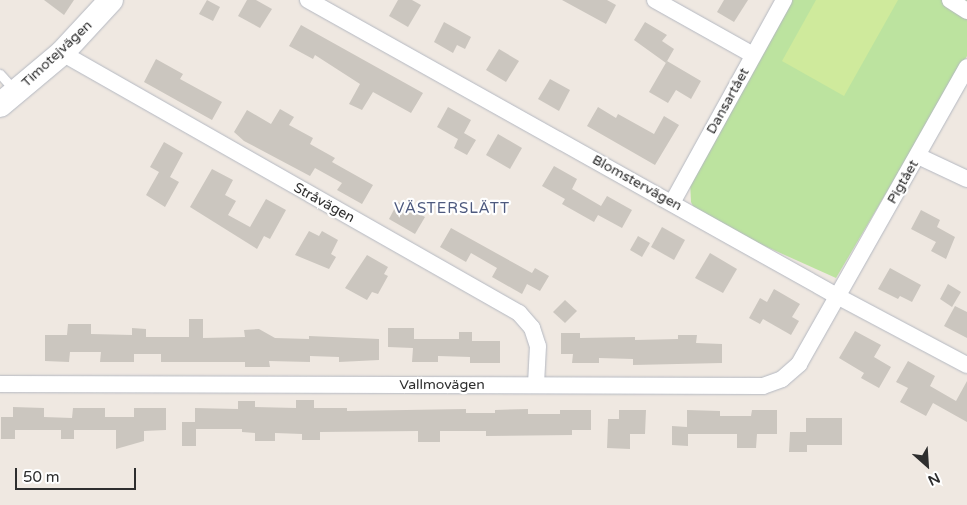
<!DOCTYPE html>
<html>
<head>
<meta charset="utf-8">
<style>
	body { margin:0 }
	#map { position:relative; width:967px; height:505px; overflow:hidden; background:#efe8e1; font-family:"Varela Round",sans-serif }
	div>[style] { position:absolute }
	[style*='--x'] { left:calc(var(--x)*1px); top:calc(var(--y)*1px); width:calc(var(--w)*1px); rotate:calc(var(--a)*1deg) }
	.green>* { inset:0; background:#bce39f }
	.pitch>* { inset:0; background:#cfea9c }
	.building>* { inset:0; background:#cbc6bf }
	.roads { filter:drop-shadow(0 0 1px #b4b8c1) drop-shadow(0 0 1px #b4b8c1) }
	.lane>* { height:9px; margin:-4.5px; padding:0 4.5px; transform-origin:4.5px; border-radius:4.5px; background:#fff }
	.street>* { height:16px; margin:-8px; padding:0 8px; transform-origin:8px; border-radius:8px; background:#fff }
	.secondary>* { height:24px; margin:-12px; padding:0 12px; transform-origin:12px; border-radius:12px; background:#fff }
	span { translate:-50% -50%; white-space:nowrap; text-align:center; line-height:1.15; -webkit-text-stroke:4.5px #fff; paint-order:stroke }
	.street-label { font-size:14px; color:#2e2e2e }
	.neighbourhood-label { font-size:15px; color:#4e5a7f; letter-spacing:1px }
	.north { position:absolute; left:902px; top:440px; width:50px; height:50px; -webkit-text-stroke:4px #fff; paint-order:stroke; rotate:154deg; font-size:14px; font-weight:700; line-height:20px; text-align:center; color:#2e2e2e }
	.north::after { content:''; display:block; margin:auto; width:18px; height:22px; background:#2e2e2e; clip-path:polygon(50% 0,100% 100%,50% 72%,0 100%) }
	.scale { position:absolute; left:15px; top:468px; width:121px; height:22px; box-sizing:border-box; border:2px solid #2e2e2e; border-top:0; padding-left:6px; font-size:15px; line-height:18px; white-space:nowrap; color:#2e2e2e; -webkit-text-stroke:4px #fff; paint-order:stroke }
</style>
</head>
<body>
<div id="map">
	<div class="green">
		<i style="clip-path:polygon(790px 0,967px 0,967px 56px,836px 278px,698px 216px,691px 202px,690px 181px)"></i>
	</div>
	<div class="pitch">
		<i style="clip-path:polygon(816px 0,898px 0,844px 96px,782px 61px)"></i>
	</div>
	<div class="building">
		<i style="clip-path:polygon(44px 0,74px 0,64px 15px)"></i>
		<i style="clip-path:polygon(207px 0,220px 7px,213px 21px,199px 14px)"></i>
		<i style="clip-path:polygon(247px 0,256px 0,272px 9px,260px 28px,238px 16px)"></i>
		<i style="clip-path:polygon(398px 0,412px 0,421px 5px,408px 27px,389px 16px)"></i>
		<i style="clip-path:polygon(562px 0,607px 0,616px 5px,606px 24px)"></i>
		<i style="clip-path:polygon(724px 0,748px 0,734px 22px,717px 12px)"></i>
		<i style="clip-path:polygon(444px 22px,471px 37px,465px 49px,457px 45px,453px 53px,434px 42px)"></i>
		<i style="clip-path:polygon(645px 22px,667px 35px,662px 41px,674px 49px,666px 63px,634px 40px)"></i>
		<i style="clip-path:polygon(301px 25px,423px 93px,411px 113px,373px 92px,362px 110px,349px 104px,360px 84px,315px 55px,313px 59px,289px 46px)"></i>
		<i style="clip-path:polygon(499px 49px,519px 61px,506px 82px,486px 70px)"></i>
		<i style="clip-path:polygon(156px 59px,183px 74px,180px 79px,222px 102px,212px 120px,144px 82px)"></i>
		<i style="clip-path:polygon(667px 61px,701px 81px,691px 99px,676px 90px,668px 103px,649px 92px)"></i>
		<i style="clip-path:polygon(550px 79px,570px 90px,559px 111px,538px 99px)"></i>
		<i style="clip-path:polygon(448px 107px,471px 120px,464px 133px,476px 140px,467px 155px,454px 148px,458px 139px,437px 127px)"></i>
		<i style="clip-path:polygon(598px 107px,616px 118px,618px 114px,654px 134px,664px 116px,679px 125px,655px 165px,587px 126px)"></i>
		<i style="clip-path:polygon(280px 109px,294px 117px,289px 125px,313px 138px,310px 144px,335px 158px,332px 162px,373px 185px,362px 204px,337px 190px,342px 183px,315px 168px,310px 176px,244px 141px,234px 132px,247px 110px,271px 124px)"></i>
		<i style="clip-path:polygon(498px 134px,522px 148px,510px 169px,486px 155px)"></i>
		<i style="clip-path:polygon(164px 142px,183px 153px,170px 177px,179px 182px,165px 207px,146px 195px,159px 172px,150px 167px)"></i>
		<i style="clip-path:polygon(554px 166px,577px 179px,572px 189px,601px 206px,607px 196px,632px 210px,622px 228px,598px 215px,594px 222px,562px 204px,565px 199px,542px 186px)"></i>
		<i style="clip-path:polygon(212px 169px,233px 180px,225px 195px,236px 201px,228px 215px,250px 227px,266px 199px,286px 210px,270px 239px,264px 236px,257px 249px,190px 207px)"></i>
		<i style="clip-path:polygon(398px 202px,425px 217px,415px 234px,389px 219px)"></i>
		<i style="clip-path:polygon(921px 210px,940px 220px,937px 227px,955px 237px,946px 259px,931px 251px,936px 242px,911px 229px)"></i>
		<i style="clip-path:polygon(662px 227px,685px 240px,674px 260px,651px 247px)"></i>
		<i style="clip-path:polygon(451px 228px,532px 273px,535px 268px,549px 276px,540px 291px,527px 284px,522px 294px,492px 277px,497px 268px,471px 253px,466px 262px,440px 247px)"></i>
		<i style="clip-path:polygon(309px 231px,319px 236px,322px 231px,338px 240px,331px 254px,336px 257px,329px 269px,295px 255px)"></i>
		<i style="clip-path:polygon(638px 236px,650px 243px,642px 257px,630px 250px)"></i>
		<i style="clip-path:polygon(710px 253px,737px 269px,723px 293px,695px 278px)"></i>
		<i style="clip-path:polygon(367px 255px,388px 267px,384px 274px,388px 276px,378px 294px,372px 292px,367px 300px,345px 288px)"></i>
		<i style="clip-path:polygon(890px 268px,921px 285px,912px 302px,900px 296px,898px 299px,878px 289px)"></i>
		<i style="clip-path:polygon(948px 284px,961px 292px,952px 307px,940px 299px)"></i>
		<i style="clip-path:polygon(774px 289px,800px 304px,792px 317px,799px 321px,791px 335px,763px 319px,760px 324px,749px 318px,760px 298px,767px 302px)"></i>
		<i style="clip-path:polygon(565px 300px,577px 311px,565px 323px,553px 312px)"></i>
		<i style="clip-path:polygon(955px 306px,967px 312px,967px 338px,944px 326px)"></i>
		<i style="clip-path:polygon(189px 319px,203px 319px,203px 338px,245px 337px,244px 330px,259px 329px,275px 338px,309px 339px,309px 336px,379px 339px,379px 360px,339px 362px,339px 357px,310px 356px,310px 362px,269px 361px,270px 367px,245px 367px,245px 362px,161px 362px,161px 354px,134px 354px,134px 362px,100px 362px,101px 352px,70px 352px,69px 362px,45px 361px,45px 335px,67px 335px,68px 324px,91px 324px,91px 334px,132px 335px,132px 328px,146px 329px,146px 337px,189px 337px)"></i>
		<i style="clip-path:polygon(388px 328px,414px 328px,414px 339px,459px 339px,459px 332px,472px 332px,472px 341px,500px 341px,500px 363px,470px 363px,470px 357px,438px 356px,438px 362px,412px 362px,413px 348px,388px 347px)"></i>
		<i style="clip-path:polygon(855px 331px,881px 345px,874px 357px,891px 367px,879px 388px,861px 378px,864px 373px,839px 358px)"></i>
		<i style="clip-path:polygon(561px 333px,580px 333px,580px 338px,635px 337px,635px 340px,678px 339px,678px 335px,697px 335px,696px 343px,722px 344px,722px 363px,633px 365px,633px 359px,599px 358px,599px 363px,572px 363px,573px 354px,561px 354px)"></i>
		<i style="clip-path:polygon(908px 361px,935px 376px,930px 386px,956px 401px,967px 381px,967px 422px,933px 403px,926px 416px,900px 402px,908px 388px,896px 382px)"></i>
		<i style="clip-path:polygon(296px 400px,314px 400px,314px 408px,347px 408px,347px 411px,466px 409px,466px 413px,495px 413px,495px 410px,528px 409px,528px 414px,560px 414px,560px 410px,591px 410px,591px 430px,572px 430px,572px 435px,486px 436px,486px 431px,440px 431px,440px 442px,418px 442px,418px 431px,320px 432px,320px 440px,302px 440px,302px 434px,275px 433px,275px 441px,255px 441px,255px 433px,242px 432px,242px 429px,196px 429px,196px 446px,182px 446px,182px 422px,195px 422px,195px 408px,238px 409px,238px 401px,255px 401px,255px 407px,296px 408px)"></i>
		<i style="clip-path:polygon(13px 407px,44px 408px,44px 417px,72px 418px,73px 408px,105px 408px,105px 417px,134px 417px,134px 408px,166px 408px,166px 430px,144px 431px,144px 441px,116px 449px,116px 430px,74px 430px,74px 439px,61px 439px,61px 430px,15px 430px,15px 439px,1px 439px,1px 417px,13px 417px)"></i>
		<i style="clip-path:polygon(619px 410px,646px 410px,645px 434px,630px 434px,630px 449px,607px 448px,608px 419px,619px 419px)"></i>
		<i style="clip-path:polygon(687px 410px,720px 411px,720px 416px,751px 416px,752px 410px,777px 410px,777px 434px,757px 434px,756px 448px,737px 448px,737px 434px,688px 434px,688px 446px,672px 445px,672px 426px,687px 427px)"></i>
		<i style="clip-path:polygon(806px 418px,842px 418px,842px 445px,807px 445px,807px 452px,789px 452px,790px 432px,806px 432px)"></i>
	</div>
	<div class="roads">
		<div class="lane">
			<i style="--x:0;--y:74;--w:24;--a:48"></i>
		</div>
		<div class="street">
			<i style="--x:308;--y:0;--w:606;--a:29.23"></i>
			<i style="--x:837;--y:296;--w:147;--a:28"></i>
			<i style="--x:655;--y:0;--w:112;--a:29.3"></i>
			<i style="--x:950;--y:0;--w:20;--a:33"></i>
			<i style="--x:62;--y:53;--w:526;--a:29.64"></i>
			<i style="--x:519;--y:313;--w:20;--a:49"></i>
			<i style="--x:532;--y:328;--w:19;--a:72"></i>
			<i style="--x:538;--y:346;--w:39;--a:93"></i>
			<i style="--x:918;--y:156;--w:54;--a:25.1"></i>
			<i style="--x:672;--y:203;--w:232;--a:-61.1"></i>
			<i style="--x:0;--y:384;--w:763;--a:0.15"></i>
			<i style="--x:763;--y:386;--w:20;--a:-20"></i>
			<i style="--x:782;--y:379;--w:23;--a:-41"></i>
			<i style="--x:799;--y:364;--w:341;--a:-60.5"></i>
		</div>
		<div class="secondary">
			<i style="--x:0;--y:105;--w:81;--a:-40"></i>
			<i style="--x:62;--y:53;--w:72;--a:-47.2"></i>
		</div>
	</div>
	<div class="street-label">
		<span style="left:57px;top:54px;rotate:-43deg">Timotejvägen</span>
		<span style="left:728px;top:101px;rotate:-61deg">Dansartået</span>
		<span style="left:903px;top:182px;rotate:-60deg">Pigtået</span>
		<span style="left:637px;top:183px;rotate:29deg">Blomstervägen</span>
		<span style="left:324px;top:203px;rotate:29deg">Stråvägen</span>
		<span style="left:442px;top:385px">Vallmovägen</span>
	</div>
	<div class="neighbourhood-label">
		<span style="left:452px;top:209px">VÄSTERSLÄTT</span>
	</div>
	<div class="north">N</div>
	<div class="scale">50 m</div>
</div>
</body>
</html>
